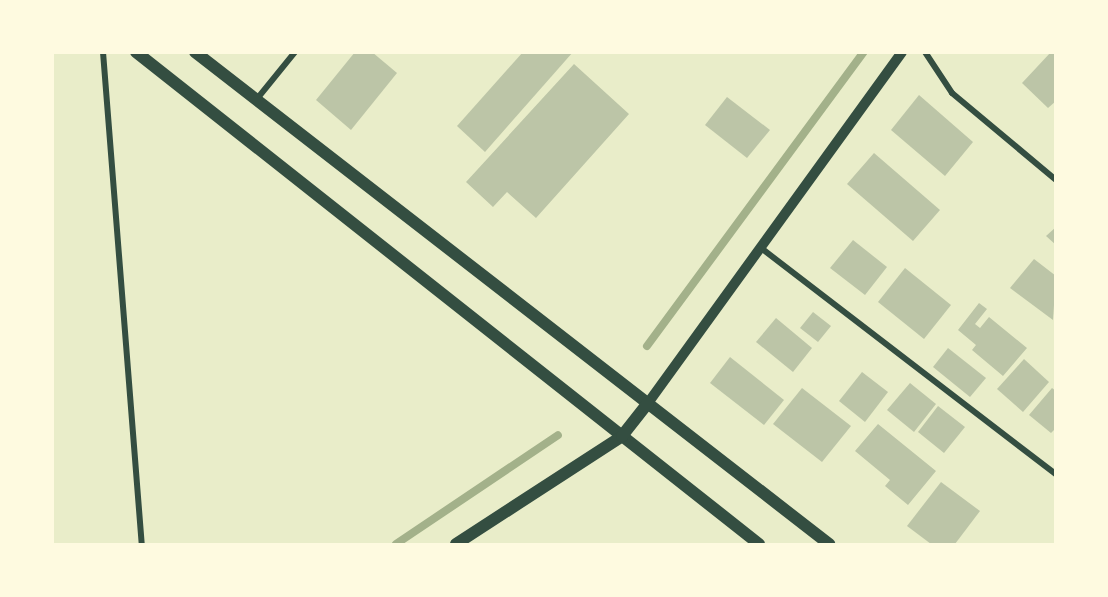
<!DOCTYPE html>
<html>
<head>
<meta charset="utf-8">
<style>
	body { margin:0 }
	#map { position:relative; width:1108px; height:597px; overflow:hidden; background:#e9edc9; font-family:"Archivo Narrow",sans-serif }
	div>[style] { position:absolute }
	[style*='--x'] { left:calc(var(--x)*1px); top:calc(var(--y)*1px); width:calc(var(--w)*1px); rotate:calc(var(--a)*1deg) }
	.stream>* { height:8px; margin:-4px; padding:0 4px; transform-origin:4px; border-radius:4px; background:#a3b18a }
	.building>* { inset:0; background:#bcc5a7 }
	.minor>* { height:6px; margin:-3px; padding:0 3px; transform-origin:3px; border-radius:3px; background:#344e41 }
	.tertiary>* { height:10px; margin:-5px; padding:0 5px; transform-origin:5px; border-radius:5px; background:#344e41 }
	.secondary>* { height:12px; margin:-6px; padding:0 6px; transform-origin:6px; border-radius:6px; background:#344e41 }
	span { translate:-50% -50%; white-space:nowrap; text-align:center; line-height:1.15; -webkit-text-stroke:4.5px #fefae0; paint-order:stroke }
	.frame { position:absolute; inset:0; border:54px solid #fefae0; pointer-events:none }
</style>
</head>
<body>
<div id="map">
	<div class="stream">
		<i style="--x:647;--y:346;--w:365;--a:-53.6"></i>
		<i style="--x:396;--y:544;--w:195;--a:-33.9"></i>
	</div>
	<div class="building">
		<i style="clip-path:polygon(355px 52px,372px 52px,397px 73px,351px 130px,316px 100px)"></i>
		<i style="clip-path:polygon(523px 52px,573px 52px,485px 152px,457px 126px)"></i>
		<i style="clip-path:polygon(1051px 52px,1056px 52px,1056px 101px,1048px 108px,1022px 83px)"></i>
		<i style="clip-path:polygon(574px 64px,629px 114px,536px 218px,507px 192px,493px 207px,466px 182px)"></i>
		<i style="clip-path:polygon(919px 95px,973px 142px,945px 176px,891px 130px)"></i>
		<i style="clip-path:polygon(727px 97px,770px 130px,747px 158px,705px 125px)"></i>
		<i style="clip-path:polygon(874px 153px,940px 210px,913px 241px,847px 184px)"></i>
		<i style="clip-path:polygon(1056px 227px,1056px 245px,1046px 236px)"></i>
		<i style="clip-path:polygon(853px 240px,887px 267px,865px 295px,830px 268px)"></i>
		<i style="clip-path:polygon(1034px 259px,1056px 276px,1053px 320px,1010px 288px)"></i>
		<i style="clip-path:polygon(905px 268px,951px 305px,924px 339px,878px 302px)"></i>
		<i style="clip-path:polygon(979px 303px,987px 309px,975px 324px,980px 328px,989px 317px,1027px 348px,1003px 376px,972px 350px,976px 345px,958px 330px)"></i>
		<i style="clip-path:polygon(813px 312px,831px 326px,818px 342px,800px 328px)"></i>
		<i style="clip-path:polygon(776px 318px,812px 348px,793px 372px,756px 342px)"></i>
		<i style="clip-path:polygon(948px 348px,986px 378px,970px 397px,933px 367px)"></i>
		<i style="clip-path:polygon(730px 357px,784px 400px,764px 425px,710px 383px)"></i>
		<i style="clip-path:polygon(1024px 359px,1049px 382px,1023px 412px,997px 389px)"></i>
		<i style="clip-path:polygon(862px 372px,888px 392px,865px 422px,839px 401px)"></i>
		<i style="clip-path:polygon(910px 383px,936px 404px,914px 432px,887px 410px)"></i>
		<i style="clip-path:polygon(802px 388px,851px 426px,822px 462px,773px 424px)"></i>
		<i style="clip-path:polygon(1052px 388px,1056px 391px,1056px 428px,1051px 433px,1029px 415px)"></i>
		<i style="clip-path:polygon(938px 406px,965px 427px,944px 453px,918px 432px)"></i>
		<i style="clip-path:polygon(878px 424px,936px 471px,908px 505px,885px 486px,890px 480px,855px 451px)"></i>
		<i style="clip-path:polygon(941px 482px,980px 511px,955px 544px,931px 544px,907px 526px)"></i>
	</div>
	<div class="minor">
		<i style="--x:103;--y:52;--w:494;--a:85.5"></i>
		<i style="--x:925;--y:52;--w:49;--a:56.6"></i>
		<i style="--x:952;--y:93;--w:136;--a:39.9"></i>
		<i style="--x:256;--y:100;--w:62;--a:-50.9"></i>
		<i style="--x:761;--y:248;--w:372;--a:37.5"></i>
	</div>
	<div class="tertiary">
		<i style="--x:648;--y:403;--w:433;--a:-54.1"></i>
	</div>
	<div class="secondary">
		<i style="--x:136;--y:52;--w:794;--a:38.3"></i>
		<i style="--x:195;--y:52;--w:803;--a:37.81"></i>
		<i style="--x:456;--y:544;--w:198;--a:-33"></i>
		<i style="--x:622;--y:436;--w:42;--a:-51.8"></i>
	</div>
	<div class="frame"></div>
</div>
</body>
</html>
